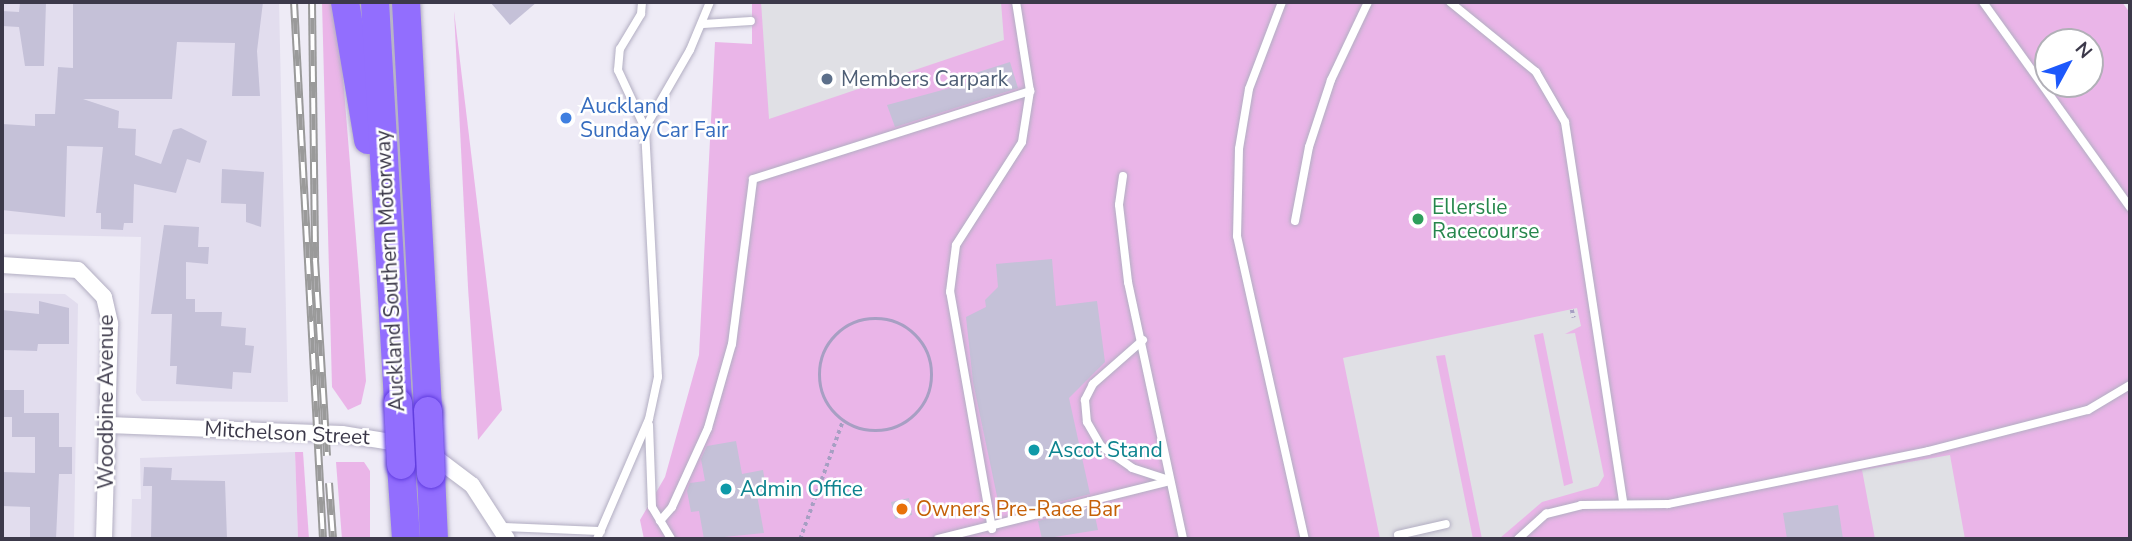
<!DOCTYPE html>
<html>
<head>
<meta charset="utf-8">
<style>
	body { margin:0 }
	#map { position:relative; width:2132px; height:541px; overflow:hidden; background:#eeebf6; font-family:"Nunito Sans",sans-serif }
	div>[style] { position:absolute }
	[style*='--x'] { left:calc(var(--x)*1px); top:calc(var(--y)*1px); width:calc(var(--w)*1px); rotate:calc(var(--a)*1deg) }
	.residential>* { inset:0; background:#e2ddee }
	.green>* { inset:0; background:#eab5e8 }
	.parking>* { inset:0; background:#e0e0e5 }
	.building>* { inset:0; background:#c5c1d8 }
	.path>* { height:3.5px; margin-top:-1.75px; transform-origin:0; background:repeating-linear-gradient(90deg,#a79fc3 0 3.5px,transparent 0 7px) }
	.path>.ring { margin:-1.75px; padding:0; box-sizing:content-box; background:none; border:3.5px solid #a79fc3; border-radius:50% }
	.roads { filter:drop-shadow(0 0 2px #b2aec2) drop-shadow(0 0 2px #b2aec2) }
	.lane>* { height:8px; margin:-4px; padding:0 4px; transform-origin:4px; border-radius:4px; background:#fff }
	.street>* { height:16px; margin:-8px; padding:0 8px; transform-origin:8px; border-radius:8px; background:#fff }
	.highway>* { height:28px; margin:-14px; padding:0 14px; transform-origin:14px; border-radius:14px; background:#926efe }
	.rail>* { height:8px; margin-top:-4px; transform-origin:0; background:repeating-linear-gradient(90deg,#fff 0 16px,#9a9a9a 0 32px); box-sizing:border-box; border-block:2px solid #9a9a9a }
	.bridges { filter:drop-shadow(0 0 2px #603cdf) drop-shadow(0 0 2px #603cdf) }
	.highway-bridge>* { height:28px; margin:-14px; padding:0 14px; transform-origin:14px; border-radius:14px; background:#926efe }
	.dots>* { width:19px; height:19px; translate:-50% -50%; box-sizing:border-box; border:4px solid #fff; border-radius:50% }
	span { translate:-50% -50%; white-space:nowrap; text-align:center; line-height:1.15; -webkit-text-stroke:5px #fff; paint-order:stroke }
	.service-label { font-size:21px; color:#4e5e75 }
	.left { translate:0 -50%; text-align:left }
	.shop-label { font-size:21px; color:#366cbe }
	.leisure-label { font-size:21px; color:#27864d }
	.street-label { font-size:21px; color:#3c394a }
	.culture-label { font-size:21px; color:#0d838f }
	.food-label { font-size:21px; color:#c56008 }
	.frame { position:absolute; inset:0; border:4px solid #3c394a; pointer-events:none }
	.north { position:absolute; left:2034px; top:28px; width:70px; height:70px; box-sizing:border-box; background:#fff; border:2px solid #b1b0b7; border-radius:50%; rotate:49deg; font-size:19px; font-weight:700; line-height:28px; text-align:center; color:#3c394a }
	.north::after { content:''; display:block; margin:auto; width:24px; height:32px; background:#1d58fb; clip-path:polygon(50% 0,100% 100%,50% 72%,0 100%) }
</style>
</head>
<body>
<div id="map">
	<div class="residential">
		<i style="clip-path:polygon(2px 2px,279px 2px,288px 402px,142px 401px,136px 393px,141px 237px,2px 234px)"></i>
		<i style="clip-path:polygon(2px 293px,65px 294px,78px 304px,74px 539px,2px 539px)"></i>
		<i style="clip-path:polygon(295px 452px,298px 539px,131px 539px,132px 499px,141px 499px,140px 458px)"></i>
	</div>
	<div class="green">
		<i style="clip-path:polygon(322px 2px,337px 2px,359px 276px,366px 381px,361px 404px,348px 410px,332px 387px)"></i>
		<i style="clip-path:polygon(evenodd,752px 2px,2122px 2px,2130px 13px,2130px 539px,644px 539px,640px 520px,665px 477px,699px 355px,715px 42px,752px 44px,752px 2px,2048px 42px,2090px 42px,2090px 84px,2048px 84px,2048px 42px)"></i>
		<i style="clip-path:polygon(454px 11px,502px 410px,478px 440px,468px 287px)"></i>
		<i style="clip-path:polygon(295px 452px,303px 452px,309px 539px,298px 539px)"></i>
		<i style="clip-path:polygon(336px 462px,364px 462px,370px 471px,370px 539px,342px 539px)"></i>
	</div>
	<div class="parking">
		<i style="clip-path:polygon(761px 2px,1001px 2px,1004px 40px,769px 119px)"></i>
		<i style="clip-path:polygon(evenodd,1577px 308px,1581px 326px,1565px 334px,1575px 333px,1604px 476px,1598px 486px,1542px 502px,1500px 538px,1482px 539px,1445px 355px,1436px 356px,1473px 539px,1380px 539px,1343px 358px,1577px 308px,1543px 333px,1573px 483px,1564px 486px,1534px 335px,1543px 333px)"></i>
		<i style="clip-path:polygon(1950px 455px,1965px 539px,1875px 539px,1862px 470px)"></i>
	</div>
	<div class="building">
		<i style="clip-path:polygon(20px 2px,46px 2px,44px 66px,25px 66px,19px 27px,2px 26px,2px 11px,19px 12px)"></i>
		<i style="clip-path:polygon(73px 2px,263px 2px,257px 51px,260px 96px,232px 96px,235px 43px,177px 42px,172px 99px,83px 99px,119px 111px,118px 128px,136px 129px,135px 155px,161px 164px,173px 130px,181px 128px,207px 141px,200px 163px,187px 159px,176px 193px,134px 184px,133px 223px,124px 223px,123px 230px,101px 229px,101px 213px,96px 213px,103px 147px,67px 146px,65px 217px,2px 210px,2px 124px,35px 126px,35px 114px,55px 114px,58px 67px,73px 68px)"></i>
		<i style="clip-path:polygon(490px 2px,537px 2px,510px 25px)"></i>
		<i style="clip-path:polygon(1010px 62px,1018px 88px,895px 127px,887px 105px,972px 82px,969px 75px)"></i>
		<i style="clip-path:polygon(222px 169px,264px 172px,261px 227px,246px 222px,246px 204px,221px 203px)"></i>
		<i style="clip-path:polygon(164px 225px,199px 227px,198px 247px,209px 247px,208px 264px,186px 262px,186px 299px,195px 299px,195px 312px,222px 312px,221px 326px,246px 328px,245px 345px,254px 346px,251px 373px,233px 372px,232px 389px,176px 384px,177px 366px,170px 366px,172px 314px,151px 314px)"></i>
		<i style="clip-path:polygon(1052px 259px,1056px 306px,1097px 301px,1105px 362px,1069px 398px,1090px 494px,1023px 511px,1022px 505px,998px 501px,973px 382px,966px 317px,986px 307px,985px 300px,998px 287px,996px 264px)"></i>
		<i style="clip-path:polygon(39px 301px,69px 308px,69px 344px,38px 344px,37px 351px,2px 350px,2px 310px,39px 314px)"></i>
		<i style="clip-path:polygon(2px 390px,24px 390px,24px 413px,59px 413px,59px 447px,72px 447px,72px 474px,59px 474px,56px 539px,30px 539px,30px 507px,2px 506px,2px 472px,35px 473px,35px 437px,12px 437px,12px 417px,2px 417px)"></i>
		<i style="clip-path:polygon(736px 441px,742px 474px,763px 470px,767px 493px,757px 495px,764px 533px,704px 539px,699px 511px,691px 512px,687px 491px,690px 483px,705px 481px,701px 459px,707px 446px)"></i>
		<i style="clip-path:polygon(144px 467px,172px 468px,171px 480px,225px 481px,227px 539px,151px 539px,152px 486px,143px 486px)"></i>
		<i style="clip-path:polygon(909px 498px,912px 515px,895px 519px,891px 502px)"></i>
		<i style="clip-path:polygon(1838px 505px,1843px 539px,1787px 539px,1783px 513px)"></i>
		<i style="clip-path:polygon(1093px 507px,1098px 530px,1042px 539px,1038px 521px)"></i>
	</div>
	<div class="path">
		<i style="--x:1572;--y:310;--w:8;--a:76"></i>
		<i class="ring" style="left:820px;top:319px;width:108.5px;height:108.5px"></i>
		<i style="--x:800;--y:539;--w:127;--a:-70.1"></i>
	</div>
	<div class="roads">
		<div class="lane">
			<i style="--x:1282;--y:2;--w:93;--a:110.8"></i>
			<i style="--x:1249;--y:89;--w:61;--a:99.5"></i>
			<i style="--x:1239;--y:149;--w:87;--a:91.3"></i>
			<i style="--x:1237;--y:236;--w:311;--a:77.4"></i>
			<i style="--x:1450;--y:2;--w:111;--a:39.1"></i>
			<i style="--x:1536;--y:72;--w:58;--a:59.9"></i>
			<i style="--x:1565;--y:122;--w:384;--a:81.3"></i>
			<i style="--x:1983;--y:2;--w:252;--a:54.4"></i>
			<i style="--x:703;--y:24;--w:48;--a:-3.6"></i>
			<i style="--x:645;--y:128;--w:90;--a:-60"></i>
			<i style="--x:690;--y:50;--w:52;--a:-67.4"></i>
			<i style="--x:1123;--y:176;--w:29;--a:98"></i>
			<i style="--x:1119;--y:205;--w:78;--a:83.3"></i>
			<i style="--x:1128;--y:282;--w:263;--a:77.9"></i>
			<i style="--x:1295;--y:221;--w:75;--a:-79.3"></i>
			<i style="--x:1309;--y:147;--w:71;--a:-71.8"></i>
			<i style="--x:1331;--y:80;--w:86;--a:-64.6"></i>
			<i style="--x:1143;--y:340;--w:67;--a:138.7"></i>
			<i style="--x:1093;--y:384;--w:18;--a:117"></i>
			<i style="--x:1085;--y:400;--w:22;--a:85"></i>
			<i style="--x:1087;--y:422;--w:28;--a:60"></i>
			<i style="--x:1101;--y:446;--w:38;--a:35"></i>
			<i style="--x:1132;--y:468;--w:38;--a:18"></i>
			<i style="--x:649;--y:425;--w:82;--a:87.9"></i>
			<i style="--x:652;--y:507;--w:37;--a:59"></i>
			<i style="--x:660;--y:521;--w:18;--a:-49"></i>
			<i style="--x:672;--y:507;--w:87;--a:-65.5"></i>
			<i style="--x:708;--y:428;--w:87;--a:-74.1"></i>
			<i style="--x:732;--y:344;--w:166;--a:-82.7"></i>
			<i style="--x:753;--y:179;--w:291;--a:-17.6"></i>
			<i style="--x:502;--y:527;--w:99;--a:2.3"></i>
			<i style="--x:992;--y:529;--w:241;--a:-100"></i>
			<i style="--x:950;--y:292;--w:47;--a:-82.7"></i>
			<i style="--x:956;--y:245;--w:122;--a:-57.3"></i>
			<i style="--x:1022;--y:142;--w:52;--a:-81.1"></i>
			<i style="--x:1030;--y:91;--w:90;--a:-98.9"></i>
			<i style="--x:1398;--y:535;--w:49;--a:-12.9"></i>
			<i style="--x:597;--y:539;--w:131;--a:-66.6"></i>
			<i style="--x:649;--y:419;--w:43;--a:-77.9"></i>
			<i style="--x:658;--y:377;--w:249;--a:-93"></i>
			<i style="--x:645;--y:128;--w:64;--a:-115"></i>
			<i style="--x:618;--y:70;--w:21;--a:-85"></i>
			<i style="--x:620;--y:49;--w:41;--a:-59"></i>
			<i style="--x:641;--y:14;--w:12;--a:-85"></i>
			<i style="--x:938;--y:539;--w:239;--a:-14"></i>
			<i style="--x:1518;--y:539;--w:38;--a:-42"></i>
			<i style="--x:1546;--y:514;--w:36;--a:-14"></i>
			<i style="--x:1581;--y:505;--w:87;--a:-0.7"></i>
			<i style="--x:1668;--y:504;--w:265;--a:-11.5"></i>
			<i style="--x:1928;--y:451;--w:165;--a:-14.4"></i>
			<i style="--x:2088;--y:410;--w:49;--a:-30.8"></i>
		</div>
		<div class="street">
			<i style="--x:2;--y:265;--w:76;--a:3.8"></i>
			<i style="--x:78;--y:270;--w:37;--a:46"></i>
			<i style="--x:104;--y:297;--w:28;--a:77"></i>
			<i style="--x:110;--y:324;--w:215;--a:91.6"></i>
			<i style="--x:108;--y:425;--w:234;--a:2.2"></i>
			<i style="--x:342;--y:434;--w:63;--a:9.2"></i>
			<i style="--x:428;--y:452;--w:55;--a:36.9"></i>
			<i style="--x:472;--y:485;--w:64;--a:57.1"></i>
		</div>
		<div class="highway">
			<i style="--x:345;--y:2;--w:140;--a:80.5"></i>
			<i style="--x:375;--y:2;--w:402;--a:86.7"></i>
			<i style="--x:406;--y:2;--w:410;--a:86.9"></i>
			<i style="--x:401;--y:465;--w:74;--a:86.1"></i>
			<i style="--x:431;--y:474;--w:65;--a:87.4"></i>
		</div>
	</div>
	<div class="rail">
		<i style="--x:294;--y:2;--w:538;--a:86.91"></i>
		<i style="--x:312;--y:2;--w:258;--a:89.3"></i>
		<i style="--x:315;--y:260;--w:196;--a:86.5"></i>
		<i style="--x:329;--y:483;--w:56;--a:85.9"></i>
	</div>
	<div class="bridges">
		<div class="highway-bridge">
			<i style="--x:398;--y:403;--w:62;--a:87.2"></i>
			<i style="--x:428;--y:411;--w:63;--a:87.3"></i>
		</div>
	</div>
	<div class="dots">
		<i style="left:827px;top:79px;background:#5c6f8a"></i>
		<i style="left:566px;top:118px;background:#3f7fe0"></i>
		<i style="left:1418px;top:219px;background:#2e9e5b"></i>
		<i style="left:1034px;top:450px;background:#0f9aa8"></i>
		<i style="left:726px;top:489px;background:#0f9aa8"></i>
		<i style="left:902px;top:509px;background:#e8710a"></i>
	</div>
	<div class="service-label">
		<span class="left" style="left:841px;top:79px">Members Carpark</span>
	</div>
	<div class="shop-label">
		<span class="left" style="left:580px;top:118px">Auckland<br>Sunday Car Fair</span>
	</div>
	<div class="leisure-label">
		<span class="left" style="left:1432px;top:219px">Ellerslie<br>Racecourse</span>
	</div>
	<div class="street-label">
		<span style="left:390px;top:271px;rotate:-93deg">Auckland Southern Motorway</span>
		<span style="left:106px;top:402px;rotate:-90deg">Woodbine Avenue</span>
		<span style="left:287px;top:433px;rotate:3deg">Mitchelson Street</span>
	</div>
	<div class="culture-label">
		<span class="left" style="left:1048px;top:450px">Ascot Stand</span>
		<span class="left" style="left:740px;top:489px">Admin Office</span>
	</div>
	<div class="food-label">
		<span class="left" style="left:916px;top:509px">Owners Pre-Race Bar</span>
	</div>
	<div class="frame"></div>
	<div class="north">N</div>
</div>
</body>
</html>
